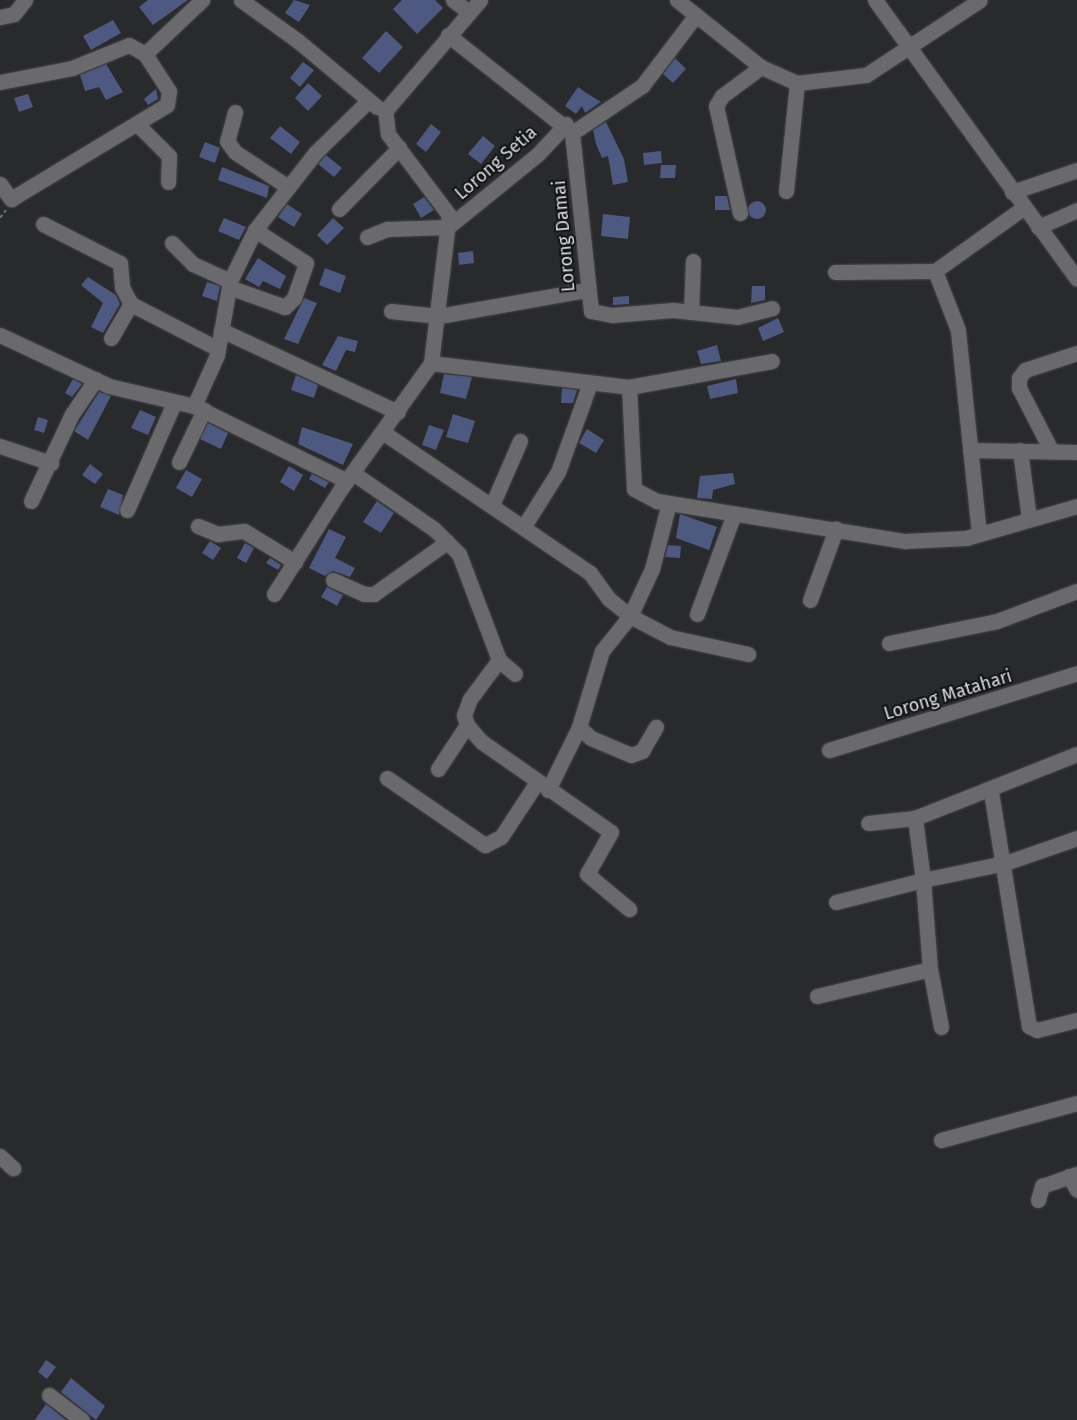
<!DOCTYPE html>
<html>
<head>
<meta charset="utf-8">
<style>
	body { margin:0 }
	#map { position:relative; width:1077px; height:1420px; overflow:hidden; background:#292a2c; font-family:"Fira Sans",sans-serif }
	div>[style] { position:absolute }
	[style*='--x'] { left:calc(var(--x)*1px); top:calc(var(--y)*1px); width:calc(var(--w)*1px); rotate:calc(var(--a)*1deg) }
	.building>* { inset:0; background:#4e5981 }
	.round { border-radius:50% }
	.path>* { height:2px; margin-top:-1px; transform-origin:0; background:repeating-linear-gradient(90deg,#707173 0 4px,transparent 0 6.5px) }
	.roads { filter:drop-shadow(0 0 1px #464749) drop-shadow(0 0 1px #464749) }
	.minor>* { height:15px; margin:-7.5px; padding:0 7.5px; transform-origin:7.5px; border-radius:7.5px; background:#6a6a6d }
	span { translate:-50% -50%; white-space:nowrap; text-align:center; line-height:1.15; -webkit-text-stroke:4px #121314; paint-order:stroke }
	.street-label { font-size:18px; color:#dbdcdd }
</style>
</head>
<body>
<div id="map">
	<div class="building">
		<i style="clip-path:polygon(148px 0,188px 0,153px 25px,139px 7px)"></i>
		<i style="clip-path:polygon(294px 0,310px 5px,299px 22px,285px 13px)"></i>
		<i style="clip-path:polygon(402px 0,435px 0,443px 8px,417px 34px,393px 9px)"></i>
		<i style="clip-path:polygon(113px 20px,121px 33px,91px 50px,83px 36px)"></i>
		<i style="clip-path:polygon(386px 31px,403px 47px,379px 73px,362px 58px)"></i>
		<i style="clip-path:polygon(675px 58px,686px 69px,673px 83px,663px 74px)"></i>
		<i style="clip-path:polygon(303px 62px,314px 70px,300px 87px,290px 78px)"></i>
		<i style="clip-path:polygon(106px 64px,123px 92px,106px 100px,99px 87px,85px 91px,80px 75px)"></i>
		<i style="clip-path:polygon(308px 83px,322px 96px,308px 111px,295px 98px)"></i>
		<i style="clip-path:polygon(578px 87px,585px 92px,601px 102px,585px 113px,582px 106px,576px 114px,565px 106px)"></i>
		<i style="clip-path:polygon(156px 89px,158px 99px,148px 105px,144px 99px)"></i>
		<i style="clip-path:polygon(28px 94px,33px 107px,19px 112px,14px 98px)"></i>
		<i style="clip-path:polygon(606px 122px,624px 159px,628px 182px,613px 185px,608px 156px,602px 158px,596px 144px,593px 130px)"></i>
		<i style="clip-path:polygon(431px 124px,441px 132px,426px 152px,416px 144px)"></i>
		<i style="clip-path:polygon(280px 126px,300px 142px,291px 154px,270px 138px)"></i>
		<i style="clip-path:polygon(483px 136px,495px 146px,481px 164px,468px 154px)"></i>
		<i style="clip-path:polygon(205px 142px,220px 148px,215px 163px,199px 157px)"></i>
		<i style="clip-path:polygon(661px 151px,662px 163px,644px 165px,643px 153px)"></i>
		<i style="clip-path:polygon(326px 155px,342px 168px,334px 177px,318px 164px)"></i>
		<i style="clip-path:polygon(661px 165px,676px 165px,675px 178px,660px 178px)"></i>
		<i style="clip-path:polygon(222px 167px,269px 186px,267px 198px,218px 180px)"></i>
		<i style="clip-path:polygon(715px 196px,727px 196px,730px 210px,715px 210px)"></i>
		<i style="clip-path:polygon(424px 197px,434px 210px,421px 218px,413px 204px)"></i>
		<i class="round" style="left:748px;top:201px;width:18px;height:18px"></i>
		<i style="clip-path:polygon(287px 204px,302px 214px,294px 227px,278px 217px)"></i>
		<i style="clip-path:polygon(603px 214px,630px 217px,628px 239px,601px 236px)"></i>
		<i style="clip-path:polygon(224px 218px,246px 227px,239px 240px,218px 231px)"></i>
		<i style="clip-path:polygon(333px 218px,344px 228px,327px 245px,317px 235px)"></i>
		<i style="clip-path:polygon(473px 251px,474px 263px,459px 265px,458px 253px)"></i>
		<i style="clip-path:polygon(258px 258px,286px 276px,280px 289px,263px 281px,259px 287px,245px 279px)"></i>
		<i style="clip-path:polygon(325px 268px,346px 276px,340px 293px,319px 285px)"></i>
		<i style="clip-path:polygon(88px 277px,116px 295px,120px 304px,103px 333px,91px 327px,103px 303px,81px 285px)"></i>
		<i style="clip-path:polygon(207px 282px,220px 286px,217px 301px,202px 296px)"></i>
		<i style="clip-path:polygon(752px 286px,765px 286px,765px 300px,751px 303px)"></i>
		<i style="clip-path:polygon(629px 296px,629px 304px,613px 305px,613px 297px)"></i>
		<i style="clip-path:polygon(304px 298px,317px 303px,298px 344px,284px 339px)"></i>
		<i style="clip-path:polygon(778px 318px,784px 332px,763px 341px,758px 328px)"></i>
		<i style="clip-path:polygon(338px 336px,358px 341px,355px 352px,346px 350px,336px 371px,322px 365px)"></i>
		<i style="clip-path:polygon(717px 345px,721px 361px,701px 364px,697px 351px)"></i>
		<i style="clip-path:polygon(444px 374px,472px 377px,466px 399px,440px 393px)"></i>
		<i style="clip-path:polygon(296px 375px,318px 385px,314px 398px,291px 390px)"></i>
		<i style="clip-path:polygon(73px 379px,82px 384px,72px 397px,65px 393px)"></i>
		<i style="clip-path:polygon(736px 379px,738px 393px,710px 399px,707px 386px)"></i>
		<i style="clip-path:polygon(562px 388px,577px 390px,573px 403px,561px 403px)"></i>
		<i style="clip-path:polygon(99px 392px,111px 396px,88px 440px,74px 431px)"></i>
		<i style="clip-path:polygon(140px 410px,156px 417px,148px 435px,131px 428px)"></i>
		<i style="clip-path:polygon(453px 414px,475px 421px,468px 443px,446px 437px)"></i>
		<i style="clip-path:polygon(38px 417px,48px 420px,44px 433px,34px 430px)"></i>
		<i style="clip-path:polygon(208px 423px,228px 433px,221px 449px,200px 439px)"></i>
		<i style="clip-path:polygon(429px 425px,444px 430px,436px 450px,422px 445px)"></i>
		<i style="clip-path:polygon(302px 427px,353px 444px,343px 465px,298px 444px)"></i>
		<i style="clip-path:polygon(587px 429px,604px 440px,596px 453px,579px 443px)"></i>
		<i style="clip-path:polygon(90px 464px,103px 474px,95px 484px,82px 475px)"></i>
		<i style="clip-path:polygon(289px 466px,303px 475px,294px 491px,280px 482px)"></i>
		<i style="clip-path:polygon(186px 470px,202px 479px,192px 497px,176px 488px)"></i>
		<i style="clip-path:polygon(733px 473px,735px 484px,713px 490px,712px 499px,697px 498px,700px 476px)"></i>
		<i style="clip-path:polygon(312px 474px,329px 482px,325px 488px,309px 479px)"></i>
		<i style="clip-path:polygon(108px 489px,123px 495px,119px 515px,100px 507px)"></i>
		<i style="clip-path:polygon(377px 501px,394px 513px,381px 533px,363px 522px)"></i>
		<i style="clip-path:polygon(680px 514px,717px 527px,709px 550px,676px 538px)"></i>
		<i style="clip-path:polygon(329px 529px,346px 537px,335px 558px,355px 568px,350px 577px,333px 571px,325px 576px,309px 568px)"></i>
		<i style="clip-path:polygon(210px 541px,221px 548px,213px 560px,202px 553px)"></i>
		<i style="clip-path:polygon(245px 543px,254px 548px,246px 563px,237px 558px)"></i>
		<i style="clip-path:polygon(668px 545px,681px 546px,680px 558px,665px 557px)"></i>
		<i style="clip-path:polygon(270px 558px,281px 565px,278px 570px,266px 563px)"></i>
		<i style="clip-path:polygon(327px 587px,343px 595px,337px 606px,321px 597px)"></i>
		<i style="clip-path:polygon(46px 1360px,56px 1367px,47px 1379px,38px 1372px)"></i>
		<i style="clip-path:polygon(71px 1378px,105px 1406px,96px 1420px,61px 1392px)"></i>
		<i style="clip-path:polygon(46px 1404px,66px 1420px,35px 1420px)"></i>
	</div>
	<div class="path">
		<i style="--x:0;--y:218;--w:10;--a:-53"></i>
	</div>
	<div class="roads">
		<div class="minor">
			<i style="--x:241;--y:0;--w:70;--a:35.7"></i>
			<i style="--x:298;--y:41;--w:103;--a:39.9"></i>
			<i style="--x:453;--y:0;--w:20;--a:37"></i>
			<i style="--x:677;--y:0;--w:107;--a:38.6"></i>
			<i style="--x:761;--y:67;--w:39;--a:24"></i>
			<i style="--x:797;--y:83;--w:69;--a:-6.6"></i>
			<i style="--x:866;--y:75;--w:136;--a:-33.3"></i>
			<i style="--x:875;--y:0;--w:344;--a:54.1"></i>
			<i style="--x:0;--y:17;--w:14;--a:-12"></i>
			<i style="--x:14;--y:14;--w:18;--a:-52"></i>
			<i style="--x:448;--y:35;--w:158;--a:38.3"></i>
			<i style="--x:572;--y:133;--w:179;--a:83.9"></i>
			<i style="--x:591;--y:311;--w:21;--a:11"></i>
			<i style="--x:612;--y:315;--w:61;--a:-4.7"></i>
			<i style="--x:673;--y:310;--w:64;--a:6.2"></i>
			<i style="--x:737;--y:317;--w:36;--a:-14"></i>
			<i style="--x:0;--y:82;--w:73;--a:-11"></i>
			<i style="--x:72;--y:68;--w:61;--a:-22"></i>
			<i style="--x:129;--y:45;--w:18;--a:29"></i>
			<i style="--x:235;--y:112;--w:30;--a:105"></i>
			<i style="--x:227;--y:141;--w:14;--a:54"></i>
			<i style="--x:235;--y:152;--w:64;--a:33.4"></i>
			<i style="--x:137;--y:124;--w:45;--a:45"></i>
			<i style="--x:169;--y:156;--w:26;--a:92"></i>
			<i style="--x:572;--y:133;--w:84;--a:-33.9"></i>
			<i style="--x:642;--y:86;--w:89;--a:-52.7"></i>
			<i style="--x:0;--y:184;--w:19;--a:54"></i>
			<i style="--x:11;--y:199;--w:182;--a:-31.1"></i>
			<i style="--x:167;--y:105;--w:14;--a:-82"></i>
			<i style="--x:169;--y:91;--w:44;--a:-123"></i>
			<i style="--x:145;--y:54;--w:79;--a:-43.5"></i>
			<i style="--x:786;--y:191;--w:109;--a:-84.2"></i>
			<i style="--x:1012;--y:192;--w:69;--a:-18.7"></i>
			<i style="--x:339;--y:209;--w:86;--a:-45.5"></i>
			<i style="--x:740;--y:213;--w:110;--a:-102.6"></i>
			<i style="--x:716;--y:106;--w:12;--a:-59"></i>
			<i style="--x:722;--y:96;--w:49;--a:-36.6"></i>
			<i style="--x:43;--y:224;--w:86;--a:26.9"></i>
			<i style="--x:120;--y:263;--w:24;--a:85"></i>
			<i style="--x:122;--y:287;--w:19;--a:62"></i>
			<i style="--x:131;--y:304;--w:98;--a:27.3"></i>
			<i style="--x:1038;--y:227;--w:43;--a:-23.6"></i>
			<i style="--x:367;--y:237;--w:22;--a:-22"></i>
			<i style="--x:387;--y:229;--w:61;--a:-1.9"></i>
			<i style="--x:448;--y:227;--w:116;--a:-39"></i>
			<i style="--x:538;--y:154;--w:41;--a:-47"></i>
			<i style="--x:172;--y:243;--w:30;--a:45"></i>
			<i style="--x:193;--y:264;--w:41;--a:24.7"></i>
			<i style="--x:835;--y:272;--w:100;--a:-0.6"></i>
			<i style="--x:229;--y:287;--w:59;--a:19.7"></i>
			<i style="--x:285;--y:307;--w:13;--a:-45"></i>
			<i style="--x:294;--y:298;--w:37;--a:-71"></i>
			<i style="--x:306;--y:263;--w:61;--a:-147.1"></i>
			<i style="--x:391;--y:311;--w:48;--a:5.9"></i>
			<i style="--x:439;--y:316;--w:150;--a:-10"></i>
			<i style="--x:691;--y:312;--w:51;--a:-87.8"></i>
			<i style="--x:221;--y:330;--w:195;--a:24.9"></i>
			<i style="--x:0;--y:335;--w:120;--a:25.1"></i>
			<i style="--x:109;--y:386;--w:87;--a:13.2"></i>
			<i style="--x:194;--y:406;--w:56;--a:-65.7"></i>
			<i style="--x:217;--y:355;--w:75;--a:-80"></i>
			<i style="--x:230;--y:281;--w:57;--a:-63.9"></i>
			<i style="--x:255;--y:230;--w:99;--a:-52"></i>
			<i style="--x:316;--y:152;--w:71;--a:-44.4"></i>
			<i style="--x:111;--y:338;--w:39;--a:-60"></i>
			<i style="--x:431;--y:363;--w:199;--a:6.9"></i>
			<i style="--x:629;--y:387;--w:145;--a:-10.3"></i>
			<i style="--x:629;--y:387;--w:102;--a:87.2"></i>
			<i style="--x:634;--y:489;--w:26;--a:28"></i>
			<i style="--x:657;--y:501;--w:251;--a:9.2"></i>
			<i style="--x:905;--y:541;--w:61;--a:-2.8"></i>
			<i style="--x:966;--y:538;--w:116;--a:-16.1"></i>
			<i style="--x:194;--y:406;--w:170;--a:26.1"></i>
			<i style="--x:384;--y:433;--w:249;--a:34.2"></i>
			<i style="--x:590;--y:573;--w:32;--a:54"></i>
			<i style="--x:609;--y:599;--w:27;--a:39"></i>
			<i style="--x:630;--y:616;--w:45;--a:27.7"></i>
			<i style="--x:670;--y:637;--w:80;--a:12.3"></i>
			<i style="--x:0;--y:446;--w:54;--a:18.4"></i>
			<i style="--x:970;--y:450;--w:107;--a:1.1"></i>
			<i style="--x:1020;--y:450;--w:69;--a:82.5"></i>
			<i style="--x:1051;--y:450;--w:70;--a:-117.3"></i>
			<i style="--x:1019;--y:388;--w:10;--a:-90"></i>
			<i style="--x:1019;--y:378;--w:10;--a:-53"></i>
			<i style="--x:1025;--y:370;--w:55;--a:-18.1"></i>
			<i style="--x:179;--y:462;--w:58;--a:-64.3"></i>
			<i style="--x:353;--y:473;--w:98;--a:34.7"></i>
			<i style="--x:434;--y:529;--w:35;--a:45"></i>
			<i style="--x:459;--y:554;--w:113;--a:69.3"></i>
			<i style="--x:499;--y:660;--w:49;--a:126.6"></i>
			<i style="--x:470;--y:699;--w:17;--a:111"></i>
			<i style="--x:464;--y:715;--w:10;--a:73"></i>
			<i style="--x:467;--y:725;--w:23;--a:49"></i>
			<i style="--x:482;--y:742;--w:157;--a:34.9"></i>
			<i style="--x:611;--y:832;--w:48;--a:119.7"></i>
			<i style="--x:587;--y:874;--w:55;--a:39.8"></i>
			<i style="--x:31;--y:501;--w:96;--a:-64.8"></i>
			<i style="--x:72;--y:414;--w:42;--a:-55.6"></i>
			<i style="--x:492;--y:505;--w:70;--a:-66.4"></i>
			<i style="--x:127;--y:510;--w:117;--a:-66.3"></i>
			<i style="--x:198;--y:526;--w:22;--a:22"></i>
			<i style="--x:218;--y:534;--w:26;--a:-7"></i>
			<i style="--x:244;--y:531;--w:60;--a:31.3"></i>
			<i style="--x:524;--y:526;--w:64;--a:-57.8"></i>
			<i style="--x:558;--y:472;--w:95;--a:-70.2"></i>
			<i style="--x:979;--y:534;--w:205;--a:-95.9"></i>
			<i style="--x:958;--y:330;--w:63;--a:-111.3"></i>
			<i style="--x:935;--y:271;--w:108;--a:-35.6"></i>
			<i style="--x:333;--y:580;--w:34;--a:24"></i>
			<i style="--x:364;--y:594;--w:10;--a:0"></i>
			<i style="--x:374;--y:594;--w:90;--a:-35.5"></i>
			<i style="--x:274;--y:594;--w:127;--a:-57.6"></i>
			<i style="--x:342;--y:487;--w:153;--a:-54.3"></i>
			<i style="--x:431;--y:363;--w:149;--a:-83.1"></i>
			<i style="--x:449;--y:215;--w:101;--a:-127"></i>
			<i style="--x:388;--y:134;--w:23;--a:-97"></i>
			<i style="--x:385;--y:111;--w:146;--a:-49.4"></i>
			<i style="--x:810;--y:600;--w:76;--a:-69.9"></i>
			<i style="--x:697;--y:614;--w:107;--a:-69.7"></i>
			<i style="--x:889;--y:643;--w:110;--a:-11.5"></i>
			<i style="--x:997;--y:621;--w:85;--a:-20.6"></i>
			<i style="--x:499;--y:660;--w:21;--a:41"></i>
			<i style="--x:579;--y:727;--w:16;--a:43"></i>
			<i style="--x:591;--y:738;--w:43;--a:23"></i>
			<i style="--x:631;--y:755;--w:12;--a:-20"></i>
			<i style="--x:642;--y:751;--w:28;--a:-60"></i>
			<i style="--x:829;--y:750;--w:260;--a:-17.2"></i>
			<i style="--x:438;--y:769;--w:53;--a:-56.6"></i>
			<i style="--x:387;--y:778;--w:119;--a:34.4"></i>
			<i style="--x:485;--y:845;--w:18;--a:-27"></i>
			<i style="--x:501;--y:837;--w:66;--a:-56.8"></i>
			<i style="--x:548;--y:790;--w:70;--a:-63.8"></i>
			<i style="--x:579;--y:727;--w:79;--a:-73.2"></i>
			<i style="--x:602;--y:651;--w:45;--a:-51.3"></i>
			<i style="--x:630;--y:616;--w:52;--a:-64.9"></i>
			<i style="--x:652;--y:569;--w:68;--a:-75.6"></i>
			<i style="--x:991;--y:792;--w:237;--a:80.8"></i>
			<i style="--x:1029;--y:1026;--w:9;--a:27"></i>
			<i style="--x:1037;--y:1030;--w:41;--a:-14"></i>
			<i style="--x:915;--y:818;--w:174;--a:-21.6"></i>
			<i style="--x:836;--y:902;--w:90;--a:-14.2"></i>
			<i style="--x:923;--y:880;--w:63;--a:-97.4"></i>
			<i style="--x:915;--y:818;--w:47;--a:173.9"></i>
			<i style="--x:817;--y:996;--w:116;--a:-13.4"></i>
			<i style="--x:941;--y:1027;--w:59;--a:-100.7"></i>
			<i style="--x:930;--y:969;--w:89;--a:-94.5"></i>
			<i style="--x:923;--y:880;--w:84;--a:-11.7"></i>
			<i style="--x:1005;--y:863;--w:76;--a:-19.1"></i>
			<i style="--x:941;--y:1140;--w:141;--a:-15.2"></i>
			<i style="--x:0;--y:1156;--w:18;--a:43"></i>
			<i style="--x:1069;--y:1176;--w:16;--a:60"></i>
			<i style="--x:1038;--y:1200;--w:15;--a:-74"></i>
			<i style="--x:1042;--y:1186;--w:37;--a:-19"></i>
			<i style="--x:49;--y:1395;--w:41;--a:37.1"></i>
		</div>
	</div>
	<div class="street-label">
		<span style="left:496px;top:163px;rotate:-41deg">Lorong Setia</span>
		<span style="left:564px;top:236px;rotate:-95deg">Lorong Damai</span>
		<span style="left:948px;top:695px;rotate:-17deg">Lorong Matahari</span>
	</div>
</div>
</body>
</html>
